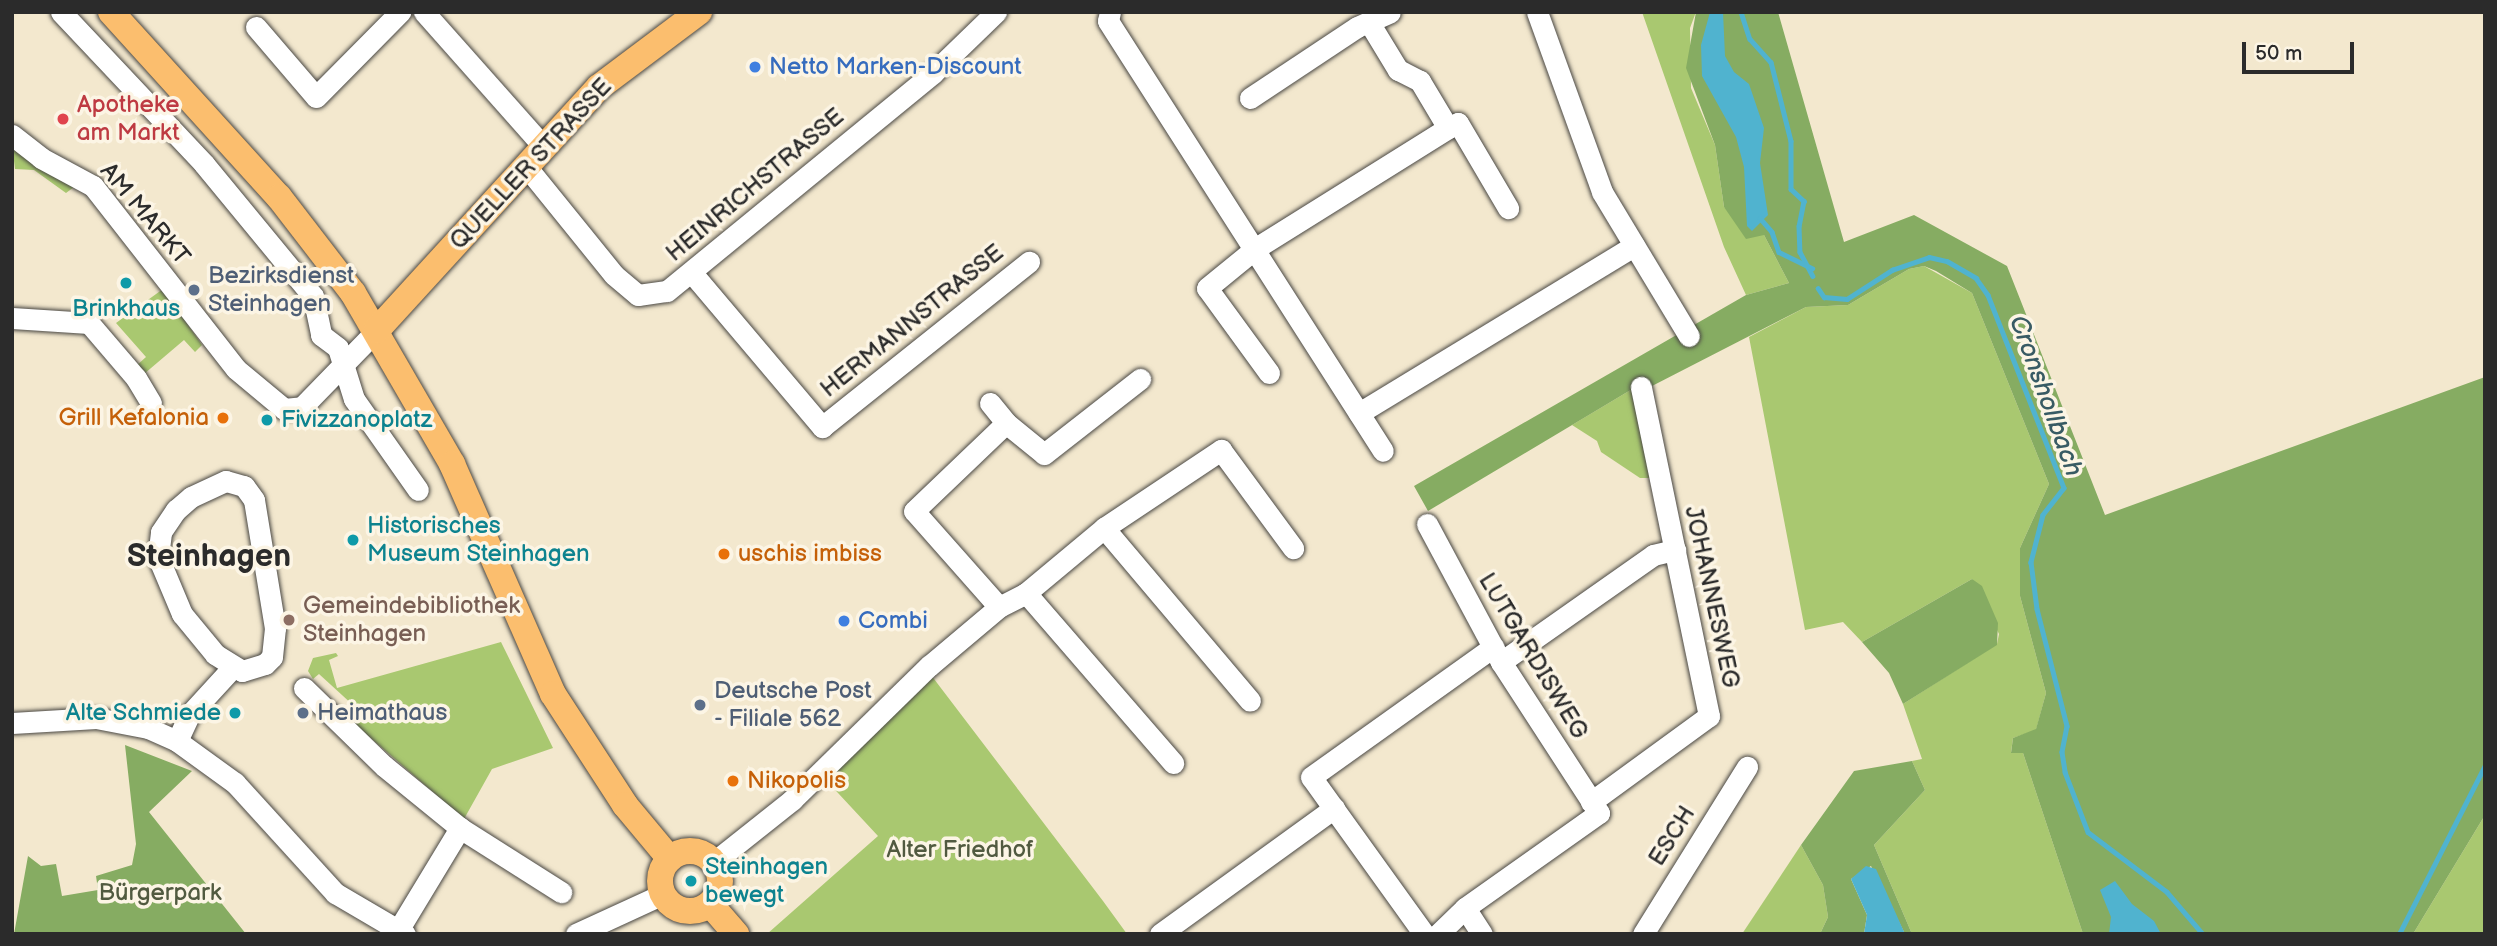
<!DOCTYPE html>
<html>
<head>
<meta charset="utf-8">
<style>
	body { margin:0 }
	#map { position:relative; width:2497px; height:946px; overflow:hidden; background:#f3e8ce; font-family:"Balsamiq Sans",sans-serif }
	div>[style] { position:absolute }
	[style*='--x'] { left:calc(var(--x)*1px); top:calc(var(--y)*1px); width:calc(var(--w)*1px); rotate:calc(var(--a)*1deg) }
	.green>* { inset:0; background:#a9c870 }
	.forest>* { inset:0; background:#86ac62 }
	.water>* { inset:0; background:#50b3cf }
	.stream>* { height:4.5px; margin:-2.25px; padding:0 2.25px; transform-origin:2.25px; border-radius:2.25px; background:#50b3cf }
	.roads { filter:drop-shadow(0 0 2px #494743) drop-shadow(0 0 2px #494743) }
	.minor>* { height:21px; margin:-10.5px; padding:0 10.5px; transform-origin:10.5px; border-radius:10.5px; background:#fff }
	.major>* { height:26px; margin:-13px; padding:0 13px; transform-origin:13px; border-radius:13px; background:#fbbe6e }
	.major>.ring { margin:-13px; padding:0; box-sizing:content-box; background:none; border:26px solid #fbbe6e; border-radius:50% }
	.dots>* { width:19px; height:19px; translate:-50% -50%; box-sizing:border-box; border:4px solid #fcf5e5; border-radius:50% }
	span { translate:-50% -50%; white-space:nowrap; text-align:center; line-height:1.15; -webkit-text-stroke:7px #fcf5e5; paint-order:stroke }
	.shop-label { font-size:24px; color:#366cbe }
	.left { translate:0 -50%; text-align:left }
	.health-label { font-size:24px; color:#be3a42 }
	.street-label { font-size:24px; color:#2b2b2b }
	.service-label { font-size:24px; color:#4e5e75 }
	.culture-label { font-size:24px; color:#0d838f }
	.right { translate:-100% -50%; text-align:right }
	.food-label { font-size:24px; color:#c56008 }
	.education-label { font-size:24px; color:#785e54 }
	.park-label { font-size:24px; color:#515a40 }
	.water-label { font-size:26px; color:#385b64; font-style:italic }
	.district-label { font-size:32px; color:#2b2b2b; font-weight:700 }
	.frame { position:absolute; inset:0; border:14px solid #2b2b2b; pointer-events:none }
	.scale { position:absolute; left:2242px; top:42px; width:112px; height:32px; box-sizing:border-box; border:4px solid #2b2b2b; border-top:0; padding-left:9px; font-size:21px; line-height:24px; white-space:nowrap; color:#2b2b2b; -webkit-text-stroke:5px #fcf5e5; paint-order:stroke }
</style>
</head>
<body>
<div id="map">
	<div class="green">
		<i style="clip-path:polygon(1642px 12px,1696px 12px,1690px 28px,1691px 88px,1715px 145px,1724px 207px,1764px 235px,1789px 283px,1746px 295px,1724px 247px)"></i>
		<i style="clip-path:polygon(12px 145px,74px 187px,66px 193px,34px 170px,15px 169px)"></i>
		<i style="clip-path:polygon(1924px 266px,1972px 293px,2049px 484px,2020px 548px,2020px 596px,2046px 693px,2036px 730px,2013px 738px,2011px 752px,2023px 753px,2083px 934px,1912px 934px,1874px 845px,1925px 790px,1912px 761px,1922px 759px,1903px 704px,1997px 644px,1999px 634px,1972px 579px,1862px 642px,1843px 622px,1805px 630px,1749px 337px,1806px 307px,1848px 305px,1909px 269px)"></i>
		<i style="clip-path:polygon(163px 289px,202px 345px,195px 352px,184px 340px,144px 374px,136px 366px,146px 357px,116px 323px)"></i>
		<i style="clip-path:polygon(1634px 388px,1653px 478px,1640px 478px,1601px 452px,1597px 441px,1572px 425px)"></i>
		<i style="clip-path:polygon(501px 642px,553px 748px,492px 769px,464px 819px,350px 720px,354px 706px,319px 674px,313px 679px,308px 671px,313px 658px,336px 653px,338px 656px,329px 660px,337px 688px)"></i>
		<i style="clip-path:polygon(931px 675px,1103px 901px,1127px 934px,767px 934px,878px 836px,825px 779px)"></i>
		<i style="clip-path:polygon(2485px 815px,2485px 934px,2413px 934px)"></i>
		<i style="clip-path:polygon(1801px 845px,1823px 885px,1828px 917px,1820px 934px,1742px 934px)"></i>
	</div>
	<div class="forest">
		<i style="clip-path:polygon(1696px 12px,1778px 12px,1844px 242px,1914px 215px,2007px 266px,2105px 515px,2485px 377px,2485px 815px,2413px 934px,2083px 934px,2023px 753px,2011px 753px,2013px 738px,2036px 729px,2046px 693px,2020px 596px,2020px 548px,2049px 484px,1972px 293px,1936px 271px,1924px 266px,1909px 269px,1848px 305px,1806px 307px,1652px 386px,1634px 388px,1428px 511px,1414px 486px,1746px 295px,1789px 283px,1764px 235px,1746px 239px,1724px 207px,1715px 145px,1686px 68px)"></i>
		<i style="clip-path:polygon(1972px 579px,1982px 586px,1998px 623px,1997px 645px,1903px 704px,1889px 673px,1862px 642px)"></i>
		<i style="clip-path:polygon(125px 745px,192px 771px,149px 812px,246px 934px,14px 934px,28px 856px,41px 866px,56px 864px,62px 896px,98px 890px,96px 876px,132px 865px,136px 844px)"></i>
		<i style="clip-path:polygon(1912px 761px,1925px 790px,1874px 845px,1912px 934px,1905px 934px,1871px 866px,1851px 879px,1867px 915px,1864px 934px,1820px 934px,1828px 917px,1823px 885px,1801px 845px,1854px 771px)"></i>
	</div>
	<div class="water">
		<i style="clip-path:polygon(1710px 12px,1723px 12px,1725px 56px,1734px 72px,1749px 84px,1764px 128px,1760px 163px,1768px 215px,1752px 231px,1747px 226px,1744px 167px,1736px 137px,1702px 76px,1701px 45px)"></i>
		<i style="clip-path:polygon(1866px 866px,1876px 869px,1905px 934px,1864px 934px,1867px 915px,1851px 879px)"></i>
		<i style="clip-path:polygon(2115px 881px,2132px 904px,2154px 921px,2161px 934px,2109px 934px,2111px 917px,2100px 890px)"></i>
	</div>
	<div class="stream">
		<i style="--x:1741;--y:12;--w:28;--a:72"></i>
		<i style="--x:1750;--y:39;--w:31;--a:48"></i>
		<i style="--x:1771;--y:62;--w:81;--a:75.8"></i>
		<i style="--x:1791;--y:141;--w:48;--a:90"></i>
		<i style="--x:1791;--y:189;--w:18;--a:43"></i>
		<i style="--x:1804;--y:201;--w:25;--a:101"></i>
		<i style="--x:1799;--y:226;--w:26;--a:88"></i>
		<i style="--x:1800;--y:252;--w:27;--a:62"></i>
		<i style="--x:1760;--y:218;--w:18;--a:49"></i>
		<i style="--x:1772;--y:232;--w:21;--a:71"></i>
		<i style="--x:1779;--y:252;--w:37;--a:26"></i>
		<i style="--x:1818;--y:288;--w:11;--a:56"></i>
		<i style="--x:1824;--y:297;--w:23;--a:5"></i>
		<i style="--x:1847;--y:299;--w:54;--a:-32.8"></i>
		<i style="--x:1892;--y:270;--w:39;--a:-19"></i>
		<i style="--x:1929;--y:257;--w:18;--a:13"></i>
		<i style="--x:1947;--y:261;--w:34;--a:30"></i>
		<i style="--x:1976;--y:278;--w:21;--a:55"></i>
		<i style="--x:1988;--y:295;--w:207;--a:68.5"></i>
		<i style="--x:2064;--y:488;--w:34;--a:128"></i>
		<i style="--x:2043;--y:515;--w:49;--a:104.3"></i>
		<i style="--x:2031;--y:562;--w:47;--a:82.7"></i>
		<i style="--x:2037;--y:609;--w:121;--a:75.6"></i>
		<i style="--x:2067;--y:726;--w:26;--a:101"></i>
		<i style="--x:2062;--y:752;--w:20;--a:81"></i>
		<i style="--x:2065;--y:772;--w:64;--a:69"></i>
		<i style="--x:2088;--y:832;--w:99;--a:37.2"></i>
		<i style="--x:2167;--y:892;--w:55;--a:49.4"></i>
		<i style="--x:2399;--y:934;--w:190;--a:-63"></i>
	</div>
	<div class="roads">
		<div class="minor">
			<i style="--x:61;--y:12;--w:209;--a:46.7"></i>
			<i style="--x:204;--y:164;--w:171;--a:50.5"></i>
			<i style="--x:313;--y:296;--w:40;--a:78"></i>
			<i style="--x:321;--y:335;--w:21;--a:37"></i>
			<i style="--x:338;--y:348;--w:53;--a:72.6"></i>
			<i style="--x:354;--y:399;--w:111;--a:54.9"></i>
			<i style="--x:424;--y:12;--w:179;--a:48.4"></i>
			<i style="--x:1110;--y:12;--w:9;--a:103"></i>
			<i style="--x:1108;--y:21;--w:510;--a:57.4"></i>
			<i style="--x:1537;--y:12;--w:191;--a:70.1"></i>
			<i style="--x:1602;--y:192;--w:168;--a:58.9"></i>
			<i style="--x:256;--y:27;--w:92;--a:49.4"></i>
			<i style="--x:316;--y:97;--w:120;--a:-45.3"></i>
			<i style="--x:1250;--y:98;--w:128;--a:-33.6"></i>
			<i style="--x:1357;--y:27;--w:36;--a:-24"></i>
			<i style="--x:1448;--y:128;--w:11;--a:-27"></i>
			<i style="--x:1458;--y:123;--w:99;--a:59.5"></i>
			<i style="--x:12;--y:135;--w:37;--a:38"></i>
			<i style="--x:41;--y:158;--w:59;--a:28.3"></i>
			<i style="--x:93;--y:186;--w:232;--a:52"></i>
			<i style="--x:236;--y:369;--w:62;--a:39.8"></i>
			<i style="--x:284;--y:409;--w:18;--a:-6"></i>
			<i style="--x:302;--y:407;--w:107;--a:-45.8"></i>
			<i style="--x:525;--y:165;--w:141;--a:51"></i>
			<i style="--x:614;--y:275;--w:31;--a:40"></i>
			<i style="--x:638;--y:295;--w:29;--a:-8"></i>
			<i style="--x:667;--y:291;--w:344;--a:-39.3"></i>
			<i style="--x:933;--y:73;--w:88;--a:-44.1"></i>
			<i style="--x:692;--y:273;--w:202;--a:49.8"></i>
			<i style="--x:822;--y:427;--w:265;--a:-38.6"></i>
			<i style="--x:12;--y:318;--w:77;--a:3.7"></i>
			<i style="--x:89;--y:323;--w:72;--a:49.5"></i>
			<i style="--x:136;--y:378;--w:29;--a:59"></i>
			<i style="--x:1269;--y:373;--w:105;--a:-126.1"></i>
			<i style="--x:1207;--y:288;--w:63;--a:-39.2"></i>
			<i style="--x:1256;--y:248;--w:226;--a:-32"></i>
			<i style="--x:1448;--y:128;--w:55;--a:-120.8"></i>
			<i style="--x:1420;--y:81;--w:25;--a:-153"></i>
			<i style="--x:1398;--y:70;--w:54;--a:-121.3"></i>
			<i style="--x:990;--y:403;--w:26;--a:51"></i>
			<i style="--x:1359;--y:413;--w:322;--a:-31.3"></i>
			<i style="--x:226;--y:481;--w:19;--a:16"></i>
			<i style="--x:244;--y:486;--w:17;--a:54"></i>
			<i style="--x:254;--y:500;--w:130;--a:80.7"></i>
			<i style="--x:275;--y:628;--w:29;--a:96"></i>
			<i style="--x:272;--y:657;--w:10;--a:135"></i>
			<i style="--x:265;--y:664;--w:24;--a:163"></i>
			<i style="--x:242;--y:671;--w:32;--a:-148"></i>
			<i style="--x:215;--y:654;--w:52;--a:-129.5"></i>
			<i style="--x:182;--y:614;--w:62;--a:-112.8"></i>
			<i style="--x:158;--y:557;--w:25;--a:-83"></i>
			<i style="--x:161;--y:532;--w:27;--a:-56"></i>
			<i style="--x:176;--y:510;--w:20;--a:-41"></i>
			<i style="--x:191;--y:497;--w:38;--a:-25"></i>
			<i style="--x:1427;--y:524;--w:157;--a:61.8"></i>
			<i style="--x:1501;--y:662;--w:180;--a:57"></i>
			<i style="--x:1599;--y:813;--w:164;--a:144.7"></i>
			<i style="--x:1465;--y:908;--w:37;--a:136"></i>
			<i style="--x:1104;--y:528;--w:226;--a:49.8"></i>
			<i style="--x:1026;--y:593;--w:225;--a:49.1"></i>
			<i style="--x:999;--y:607;--w:128;--a:-131.5"></i>
			<i style="--x:914;--y:511;--w:127;--a:-43.7"></i>
			<i style="--x:1006;--y:423;--w:49;--a:39.2"></i>
			<i style="--x:1044;--y:454;--w:122;--a:-38"></i>
			<i style="--x:1501;--y:662;--w:186;--a:-35.1"></i>
			<i style="--x:1653;--y:555;--w:23;--a:-13"></i>
			<i style="--x:304;--y:688;--w:112;--a:44.3"></i>
			<i style="--x:384;--y:766;--w:98;--a:39.2"></i>
			<i style="--x:460;--y:828;--w:120;--a:32.4"></i>
			<i style="--x:12;--y:723;--w:84;--a:-3.4"></i>
			<i style="--x:96;--y:718;--w:53;--a:10.9"></i>
			<i style="--x:148;--y:728;--w:32;--a:24"></i>
			<i style="--x:177;--y:741;--w:72;--a:35.9"></i>
			<i style="--x:235;--y:783;--w:149;--a:47.7"></i>
			<i style="--x:335;--y:893;--w:81;--a:30.4"></i>
			<i style="--x:177;--y:741;--w:29;--a:-65"></i>
			<i style="--x:189;--y:715;--w:64;--a:-47.5"></i>
			<i style="--x:1591;--y:802;--w:146;--a:-36.1"></i>
			<i style="--x:1709;--y:716;--w:336;--a:-101.7"></i>
			<i style="--x:714;--y:862;--w:100;--a:-38.5"></i>
			<i style="--x:792;--y:800;--w:192;--a:-44.4"></i>
			<i style="--x:929;--y:666;--w:92;--a:-40.1"></i>
			<i style="--x:999;--y:607;--w:30;--a:-27"></i>
			<i style="--x:1026;--y:593;--w:102;--a:-39.8"></i>
			<i style="--x:1104;--y:528;--w:141;--a:-33.7"></i>
			<i style="--x:1221;--y:450;--w:122;--a:53.7"></i>
			<i style="--x:1465;--y:908;--w:31;--a:57"></i>
			<i style="--x:397;--y:932;--w:122;--a:-58.8"></i>
			<i style="--x:576;--y:934;--w:96;--a:-24.7"></i>
			<i style="--x:1160;--y:934;--w:215;--a:-35.9"></i>
			<i style="--x:1424;--y:934;--w:193;--a:-125.7"></i>
			<i style="--x:1311;--y:777;--w:224;--a:-35.5"></i>
			<i style="--x:1643;--y:934;--w:197;--a:-58.1"></i>
		</div>
		<div class="major">
			<i style="--x:111;--y:12;--w:250;--a:47.8"></i>
			<i style="--x:279;--y:197;--w:121;--a:52.4"></i>
			<i style="--x:353;--y:293;--w:198;--a:59.9"></i>
			<i style="--x:452;--y:464;--w:251;--a:66.3"></i>
			<i style="--x:553;--y:694;--w:132;--a:57"></i>
			<i style="--x:625;--y:805;--w:70;--a:50.2"></i>
			<i style="--x:377;--y:330;--w:329;--a:-47.6"></i>
			<i style="--x:599;--y:87;--w:125;--a:-36.9"></i>
			<i class="ring" style="left:660px;top:851px;width:34px;height:34px"></i>
			<i style="--x:710;--y:904;--w:40;--a:49"></i>
		</div>
	</div>
	<div class="dots">
		<i style="left:755px;top:67px;background:#3f7fe0"></i>
		<i style="left:63px;top:119px;background:#e0444e"></i>
		<i style="left:126px;top:283px;background:#0f9aa8"></i>
		<i style="left:194px;top:290px;background:#5c6f8a"></i>
		<i style="left:223px;top:418px;background:#e8710a"></i>
		<i style="left:267px;top:420px;background:#0f9aa8"></i>
		<i style="left:353px;top:540px;background:#0f9aa8"></i>
		<i style="left:724px;top:554px;background:#e8710a"></i>
		<i style="left:289px;top:620px;background:#8d6e63"></i>
		<i style="left:844px;top:621px;background:#3f7fe0"></i>
		<i style="left:700px;top:705px;background:#5c6f8a"></i>
		<i style="left:235px;top:713px;background:#0f9aa8"></i>
		<i style="left:303px;top:713px;background:#5c6f8a"></i>
		<i style="left:733px;top:781px;background:#e8710a"></i>
		<i style="left:691px;top:881px;background:#0f9aa8"></i>
	</div>
	<div class="shop-label">
		<span class="left" style="left:769px;top:67px">Netto Marken-Discount</span>
		<span class="left" style="left:858px;top:621px">Combi</span>
	</div>
	<div class="health-label">
		<span class="left" style="left:77px;top:119px">Apotheke<br>am Markt</span>
	</div>
	<div class="street-label">
		<span style="left:531px;top:164px;rotate:-47deg">QUELLER STRASSE</span>
		<span style="left:755px;top:185px;rotate:-40deg">HEINRICHSTRASSE</span>
		<span style="left:145px;top:214px;rotate:50deg">AM MARKT</span>
		<span style="left:912px;top:321px;rotate:-39deg">HERMANNSTRASSE</span>
		<span style="left:1712px;top:597px;rotate:78deg">JOHANNESWEG</span>
		<span style="left:1533px;top:656px;rotate:59deg">LUTGARDISWEG</span>
		<span style="left:1672px;top:836px;rotate:-58deg">ESCH</span>
	</div>
	<div class="service-label">
		<span class="left" style="left:208px;top:290px">Bezirksdienst<br>Steinhagen</span>
		<span class="left" style="left:714px;top:705px">Deutsche Post<br>- Filiale 562</span>
		<span class="left" style="left:317px;top:713px">Heimathaus</span>
	</div>
	<div class="culture-label">
		<span style="left:126px;top:309px">Brinkhaus</span>
		<span class="left" style="left:281px;top:420px">Fivizzanoplatz</span>
		<span class="left" style="left:367px;top:540px">Historisches<br>Museum Steinhagen</span>
		<span class="right" style="left:221px;top:713px">Alte Schmiede</span>
		<span class="left" style="left:705px;top:881px">Steinhagen<br>bewegt</span>
	</div>
	<div class="food-label">
		<span class="right" style="left:209px;top:418px">Grill Kefalonia</span>
		<span class="left" style="left:738px;top:554px">uschis imbiss</span>
		<span class="left" style="left:747px;top:781px">Nikopolis</span>
	</div>
	<div class="education-label">
		<span class="left" style="left:303px;top:620px">Gemeindebibliothek<br>Steinhagen</span>
	</div>
	<div class="park-label">
		<span style="left:960px;top:850px">Alter Friedhof</span>
		<span style="left:160px;top:893px">Bürgerpark</span>
	</div>
	<div class="water-label">
		<span style="left:2045px;top:396px;rotate:70deg">Cronshollbach</span>
	</div>
	<div class="district-label">
		<span style="left:209px;top:557px">Steinhagen</span>
	</div>
	<div class="frame"></div>
	<div class="scale">50 m</div>
</div>
</body>
</html>
